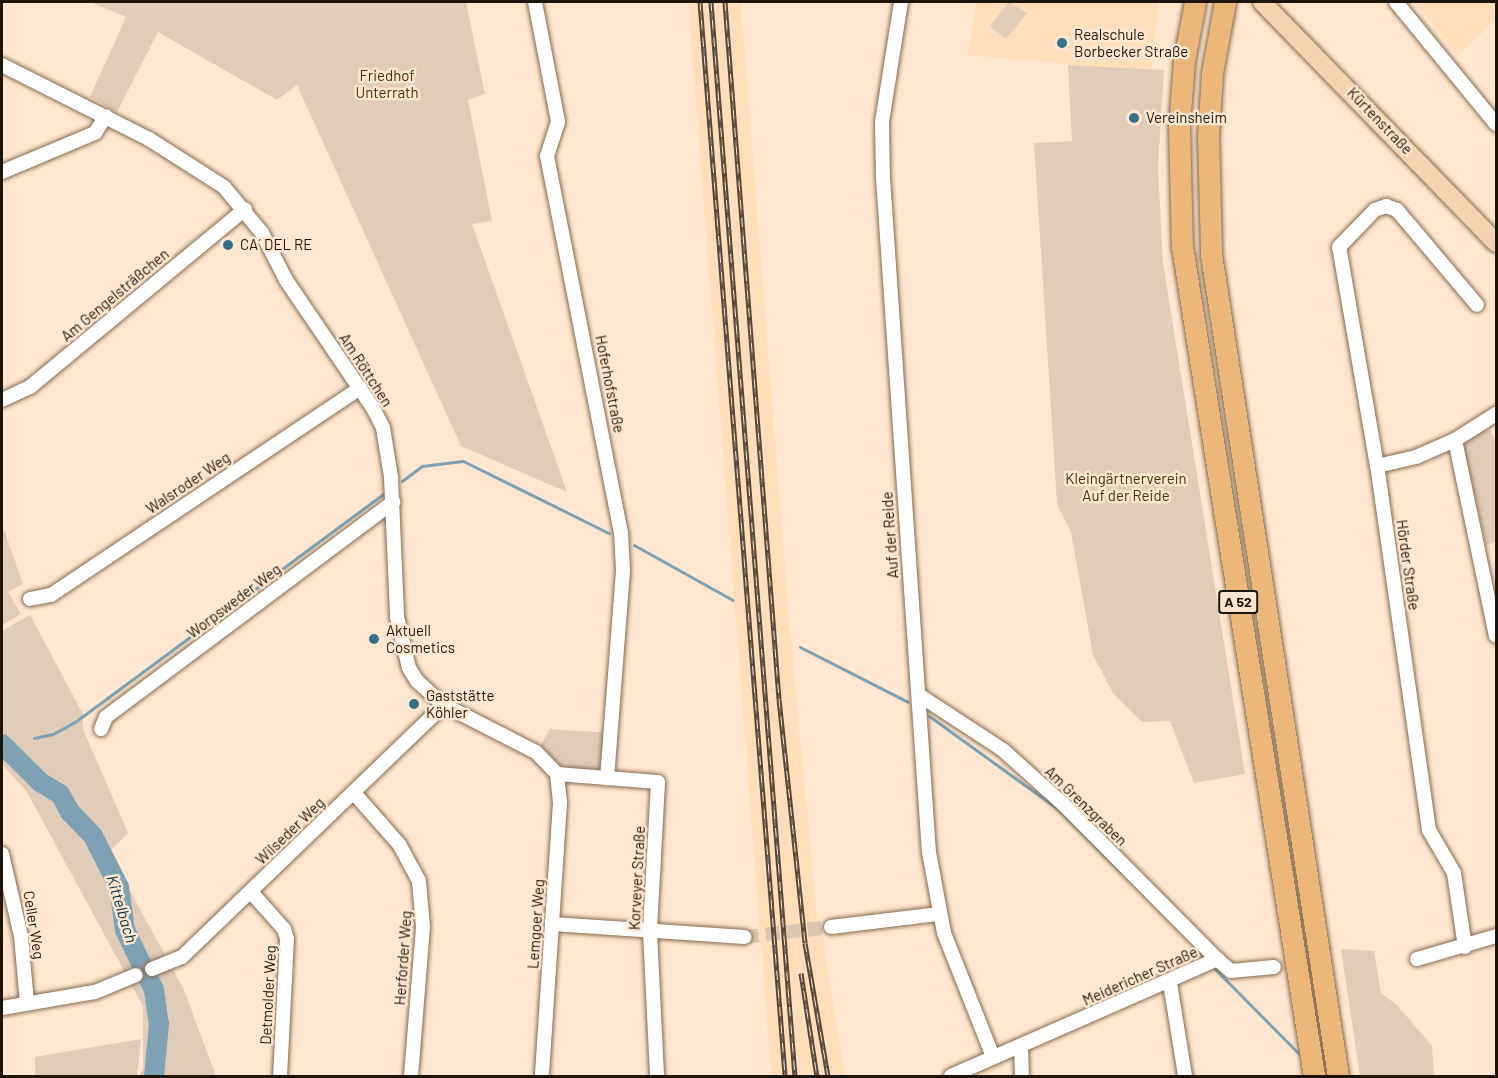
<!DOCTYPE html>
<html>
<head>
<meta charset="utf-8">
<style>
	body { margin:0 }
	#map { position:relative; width:1498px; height:1078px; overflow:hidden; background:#fee7d0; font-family:Barlow,sans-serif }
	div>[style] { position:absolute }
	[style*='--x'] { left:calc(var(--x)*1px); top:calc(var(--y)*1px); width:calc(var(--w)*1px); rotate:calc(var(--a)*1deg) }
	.built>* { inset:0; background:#ffdeba }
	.green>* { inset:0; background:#dfccb9 }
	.stream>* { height:3px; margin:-1.5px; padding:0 1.5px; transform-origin:1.5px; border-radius:1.5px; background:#7ea2b3 }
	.river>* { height:20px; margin:-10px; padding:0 10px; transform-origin:10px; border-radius:10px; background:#7ea2b3 }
	.minor-tunnel>* { height:14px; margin-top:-7px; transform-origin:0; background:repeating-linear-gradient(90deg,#dcc8b2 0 14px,transparent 0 21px) }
	.roads { filter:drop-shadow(0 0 2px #836a50) drop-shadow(0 0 2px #836a50) }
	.minor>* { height:14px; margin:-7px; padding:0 7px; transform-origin:7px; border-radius:7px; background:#fff }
	.major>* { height:18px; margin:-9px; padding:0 9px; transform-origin:9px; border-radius:9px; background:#f4d3af }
	.highway>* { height:21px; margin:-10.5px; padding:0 10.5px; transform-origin:10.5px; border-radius:10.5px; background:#edb679 }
	.rail>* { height:5px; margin-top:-2.5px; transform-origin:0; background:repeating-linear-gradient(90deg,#fee7d0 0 9px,#56493b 0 18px); box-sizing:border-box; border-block:2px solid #56493b }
	.dots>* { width:16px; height:16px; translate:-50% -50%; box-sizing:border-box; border:3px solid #fee7d0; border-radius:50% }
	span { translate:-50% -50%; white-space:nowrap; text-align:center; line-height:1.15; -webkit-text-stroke:5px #fee7d0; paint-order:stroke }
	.shield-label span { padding:2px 4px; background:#fee7d0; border:2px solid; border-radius:4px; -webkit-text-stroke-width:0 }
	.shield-label { font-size:14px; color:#1e150a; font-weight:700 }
	.poi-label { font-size:15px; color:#1e150a }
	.left { translate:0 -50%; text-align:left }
	.park-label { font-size:15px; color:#4a300e }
	.street-label { font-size:15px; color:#1e150a }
	.water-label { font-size:16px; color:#003447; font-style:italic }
	.frame { position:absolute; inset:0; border:3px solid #1e150a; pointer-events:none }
</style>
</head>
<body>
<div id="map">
	<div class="built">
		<i style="clip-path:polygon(688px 2px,741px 2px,789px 618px,818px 926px,821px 926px,845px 1076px,771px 1076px)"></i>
		<i style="clip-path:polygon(976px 2px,1159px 2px,1151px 72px,968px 55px)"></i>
		<i style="clip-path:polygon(1415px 2px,1496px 2px,1496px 18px,1458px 56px)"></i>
	</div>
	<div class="green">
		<i style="clip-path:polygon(90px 2px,466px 2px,485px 94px,468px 100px,492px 221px,472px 224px,567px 492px,461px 446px,297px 85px,277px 100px,158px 32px,117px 112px,90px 97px,126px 17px)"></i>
		<i style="clip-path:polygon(1009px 2px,1027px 13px,1006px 39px,990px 26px)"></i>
		<i style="clip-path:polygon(1068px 65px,1164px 70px,1158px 168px,1163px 263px,1245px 774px,1194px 783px,1170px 721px,1142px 722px,1113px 693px,1093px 655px,1071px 532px,1057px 504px,1034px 143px,1072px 141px)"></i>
		<i style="clip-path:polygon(1489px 429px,1496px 441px,1496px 542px,1486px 545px,1463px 444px)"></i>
		<i style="clip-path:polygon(2px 524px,23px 584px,8px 592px,21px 614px,2px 625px)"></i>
		<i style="clip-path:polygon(30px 615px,83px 714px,83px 729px,128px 833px,109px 852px,184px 990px,216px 1076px,139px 1076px,143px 1069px,143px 1006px,27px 792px,2px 764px,2px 631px)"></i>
		<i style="clip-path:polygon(550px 729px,610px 733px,607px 778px,557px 774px,536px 752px)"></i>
		<i style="clip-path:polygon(1341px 949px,1374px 951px,1381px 993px,1398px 1006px,1432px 1046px,1434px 1076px,1360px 1076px)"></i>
		<i style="clip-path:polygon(141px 1039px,137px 1076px,35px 1076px,35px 1057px)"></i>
	</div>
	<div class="stream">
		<i style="--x:402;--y:481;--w:25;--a:-37"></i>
		<i style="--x:422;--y:466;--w:41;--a:-7"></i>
		<i style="--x:463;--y:461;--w:163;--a:26.3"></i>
		<i style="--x:634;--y:545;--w:113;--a:29.1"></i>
		<i style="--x:800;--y:647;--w:121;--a:27"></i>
		<i style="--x:929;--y:716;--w:159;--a:35.8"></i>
		<i style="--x:1058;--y:809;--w:89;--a:45"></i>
		<i style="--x:34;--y:738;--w:19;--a:-12"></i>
		<i style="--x:53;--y:734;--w:25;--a:-29"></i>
		<i style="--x:75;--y:722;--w:383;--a:-36.5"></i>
		<i style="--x:2;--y:744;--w:8;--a:-14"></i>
		<i style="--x:1193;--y:944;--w:17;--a:50"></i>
		<i style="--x:1214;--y:968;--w:120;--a:45.3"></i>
	</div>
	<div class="river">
		<i style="--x:2;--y:744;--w:54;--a:45"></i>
		<i style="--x:40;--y:782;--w:23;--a:31"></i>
		<i style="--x:60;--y:794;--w:21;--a:61"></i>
		<i style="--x:70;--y:812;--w:33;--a:46"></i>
		<i style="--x:93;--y:836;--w:57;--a:63"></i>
		<i style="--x:119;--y:887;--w:43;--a:82.1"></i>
		<i style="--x:125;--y:930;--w:67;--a:64.2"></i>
		<i style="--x:154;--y:990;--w:34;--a:82"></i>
		<i style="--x:159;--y:1024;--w:52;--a:95.5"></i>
	</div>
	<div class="minor-tunnel">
		<i style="--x:745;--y:937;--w:87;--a:-6.6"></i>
	</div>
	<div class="roads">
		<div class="minor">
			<i style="--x:535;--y:2;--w:122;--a:79.1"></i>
			<i style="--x:558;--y:122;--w:36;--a:108"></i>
			<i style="--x:547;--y:156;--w:383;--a:78.9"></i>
			<i style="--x:621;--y:532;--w:39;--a:87"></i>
			<i style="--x:623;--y:571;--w:208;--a:94.4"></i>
			<i style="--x:901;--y:2;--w:121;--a:99"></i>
			<i style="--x:882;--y:122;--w:56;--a:89"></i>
			<i style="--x:883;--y:178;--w:676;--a:86.1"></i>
			<i style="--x:929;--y:852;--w:82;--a:79.5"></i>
			<i style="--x:944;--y:933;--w:133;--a:68.4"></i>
			<i style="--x:1396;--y:2;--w:158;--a:50.7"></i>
			<i style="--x:2;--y:65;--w:165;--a:26.7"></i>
			<i style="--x:149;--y:139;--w:89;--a:32.6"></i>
			<i style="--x:224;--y:187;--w:60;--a:50.4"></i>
			<i style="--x:262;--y:233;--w:53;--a:62.9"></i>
			<i style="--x:286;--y:280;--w:155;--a:55.8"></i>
			<i style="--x:373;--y:408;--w:22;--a:63"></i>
			<i style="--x:383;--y:428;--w:50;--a:80.7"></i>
			<i style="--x:391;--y:477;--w:140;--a:87.5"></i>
			<i style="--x:397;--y:617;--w:52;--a:76.8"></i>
			<i style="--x:409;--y:668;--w:15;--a:58"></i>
			<i style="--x:417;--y:681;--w:36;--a:42"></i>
			<i style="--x:444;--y:705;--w:103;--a:27.1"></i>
			<i style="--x:536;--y:752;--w:30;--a:46"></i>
			<i style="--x:557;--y:774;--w:29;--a:84"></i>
			<i style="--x:560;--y:803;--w:274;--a:93.8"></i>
			<i style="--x:2;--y:172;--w:101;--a:-22.8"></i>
			<i style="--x:95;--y:133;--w:20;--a:-57"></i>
			<i style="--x:2;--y:400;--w:31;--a:-25"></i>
			<i style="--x:30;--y:387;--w:279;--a:-39.6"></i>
			<i style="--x:1455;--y:440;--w:200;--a:78.2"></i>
			<i style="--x:1377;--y:466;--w:40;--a:-13"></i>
			<i style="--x:1416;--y:457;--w:43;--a:-23.6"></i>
			<i style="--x:1455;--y:440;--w:49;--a:-32.4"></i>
			<i style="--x:30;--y:599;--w:21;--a:-11"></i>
			<i style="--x:51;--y:595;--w:372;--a:-33.8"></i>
			<i style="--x:919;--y:695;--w:100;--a:33.2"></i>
			<i style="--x:1003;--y:750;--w:82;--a:42"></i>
			<i style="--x:1064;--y:805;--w:217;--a:45.2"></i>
			<i style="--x:101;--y:729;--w:13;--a:-67"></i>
			<i style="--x:106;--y:717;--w:359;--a:-36.8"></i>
			<i style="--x:557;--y:774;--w:101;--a:4.5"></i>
			<i style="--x:658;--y:782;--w:150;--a:93.1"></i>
			<i style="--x:650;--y:932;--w:144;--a:87.2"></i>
			<i style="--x:354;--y:793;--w:68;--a:48.6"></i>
			<i style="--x:399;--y:844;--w:42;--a:61.6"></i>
			<i style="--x:419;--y:881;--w:46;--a:85"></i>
			<i style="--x:423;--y:927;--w:149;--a:94.6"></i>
			<i style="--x:2;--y:854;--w:84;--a:77"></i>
			<i style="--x:21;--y:936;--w:67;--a:84.9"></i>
			<i style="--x:251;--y:892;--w:50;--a:48.3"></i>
			<i style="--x:284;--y:929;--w:10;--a:73"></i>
			<i style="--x:287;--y:939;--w:137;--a:92.9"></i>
			<i style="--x:553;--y:924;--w:192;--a:3.9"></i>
			<i style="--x:831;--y:927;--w:109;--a:-6.9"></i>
			<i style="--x:1465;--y:947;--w:75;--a:-98.5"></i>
			<i style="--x:1454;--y:873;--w:50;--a:-120.2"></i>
			<i style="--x:1429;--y:830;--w:368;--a:-98.1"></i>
			<i style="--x:1377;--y:466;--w:222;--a:-99.8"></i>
			<i style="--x:1339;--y:247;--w:52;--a:-45.8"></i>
			<i style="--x:1375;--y:210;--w:12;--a:-20"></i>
			<i style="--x:1386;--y:206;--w:12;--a:20"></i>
			<i style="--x:1397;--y:210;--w:124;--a:49.9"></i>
			<i style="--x:1417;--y:959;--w:82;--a:-16.2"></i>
			<i style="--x:152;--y:969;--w:32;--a:-22"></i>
			<i style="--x:182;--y:957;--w:364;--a:-43.9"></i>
			<i style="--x:1170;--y:983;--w:94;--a:80.8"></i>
			<i style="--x:2;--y:1008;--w:94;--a:-9.8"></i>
			<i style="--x:95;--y:992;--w:44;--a:-22.5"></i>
			<i style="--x:1021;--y:1047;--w:29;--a:88"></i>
			<i style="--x:951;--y:1076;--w:291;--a:-23.7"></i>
			<i style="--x:1217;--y:959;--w:18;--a:41"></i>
			<i style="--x:1231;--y:971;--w:43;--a:-5.3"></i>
		</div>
		<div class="major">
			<i style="--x:1262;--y:2;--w:336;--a:45.8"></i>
		</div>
		<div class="highway">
			<i style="--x:1195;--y:2;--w:60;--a:100.6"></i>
			<i style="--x:1184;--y:61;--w:65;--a:94.4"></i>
			<i style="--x:1179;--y:126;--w:120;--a:88.6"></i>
			<i style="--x:1182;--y:246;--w:840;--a:80.96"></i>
			<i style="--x:1225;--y:2;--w:72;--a:100.4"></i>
			<i style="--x:1212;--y:73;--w:63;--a:93.6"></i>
			<i style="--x:1208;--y:136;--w:118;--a:88.5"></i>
			<i style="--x:1211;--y:254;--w:832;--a:81.22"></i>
		</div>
	</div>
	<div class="rail">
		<i style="--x:700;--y:2;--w:1077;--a:85.47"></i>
		<i style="--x:711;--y:2;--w:1077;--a:85.53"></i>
		<i style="--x:725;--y:2;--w:699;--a:85.57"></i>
		<i style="--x:779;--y:699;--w:245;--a:83.9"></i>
		<i style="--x:805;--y:943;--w:135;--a:80.2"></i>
		<i style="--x:801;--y:973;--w:104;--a:81.2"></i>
	</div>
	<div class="dots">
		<i style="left:1062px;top:43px;background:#37708a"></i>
		<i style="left:1134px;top:118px;background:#37708a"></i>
		<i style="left:228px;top:245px;background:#37708a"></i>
		<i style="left:374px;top:639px;background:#37708a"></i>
		<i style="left:414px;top:704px;background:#37708a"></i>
	</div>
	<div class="shield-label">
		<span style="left:1238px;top:602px">A 52</span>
	</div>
	<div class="poi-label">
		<span class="left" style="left:1074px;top:43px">Realschule<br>Borbecker Straße</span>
		<span class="left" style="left:1146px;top:118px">Vereinsheim</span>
		<span class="left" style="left:240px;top:245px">CA´ DEL RE</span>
		<span class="left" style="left:386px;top:639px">Aktuell<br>Cosmetics</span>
		<span class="left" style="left:426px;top:704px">Gaststätte<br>Köhler</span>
	</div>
	<div class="park-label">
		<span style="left:387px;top:84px">Friedhof<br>Unterrath</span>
		<span style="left:1126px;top:487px">Kleingärtnerverein<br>Auf der Reide</span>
	</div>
	<div class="street-label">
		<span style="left:1380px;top:121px;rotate:46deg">Kürtenstraße</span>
		<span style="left:115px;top:295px;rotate:-40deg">Am Gengelsträßchen</span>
		<span style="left:366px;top:370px;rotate:57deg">Am Röttchen</span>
		<span style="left:610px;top:384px;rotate:79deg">Hoferhofstraße</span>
		<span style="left:188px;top:483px;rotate:-34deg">Walsroder Weg</span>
		<span style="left:890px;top:535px;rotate:-94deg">Auf der Reide</span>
		<span style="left:1408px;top:565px;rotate:82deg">Hörder Straße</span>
		<span style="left:234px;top:601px;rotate:-37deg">Worpsweder Weg</span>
		<span style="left:1086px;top:806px;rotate:44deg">Am Grenzgraben</span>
		<span style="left:290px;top:831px;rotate:-44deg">Wilseder Weg</span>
		<span style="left:637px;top:878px;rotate:-87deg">Korveyer Straße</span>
		<span style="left:536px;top:924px;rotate:-86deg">Lemgoer Weg</span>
		<span style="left:34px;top:925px;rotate:81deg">Celler Weg</span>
		<span style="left:403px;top:958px;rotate:-86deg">Herforder Weg</span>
		<span style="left:1140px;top:976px;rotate:-24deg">Meidericher Straße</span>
		<span style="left:268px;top:995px;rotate:-87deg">Detmolder Weg</span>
	</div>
	<div class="water-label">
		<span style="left:122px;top:909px;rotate:73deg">Kittelbach</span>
	</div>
	<div class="frame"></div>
</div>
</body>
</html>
